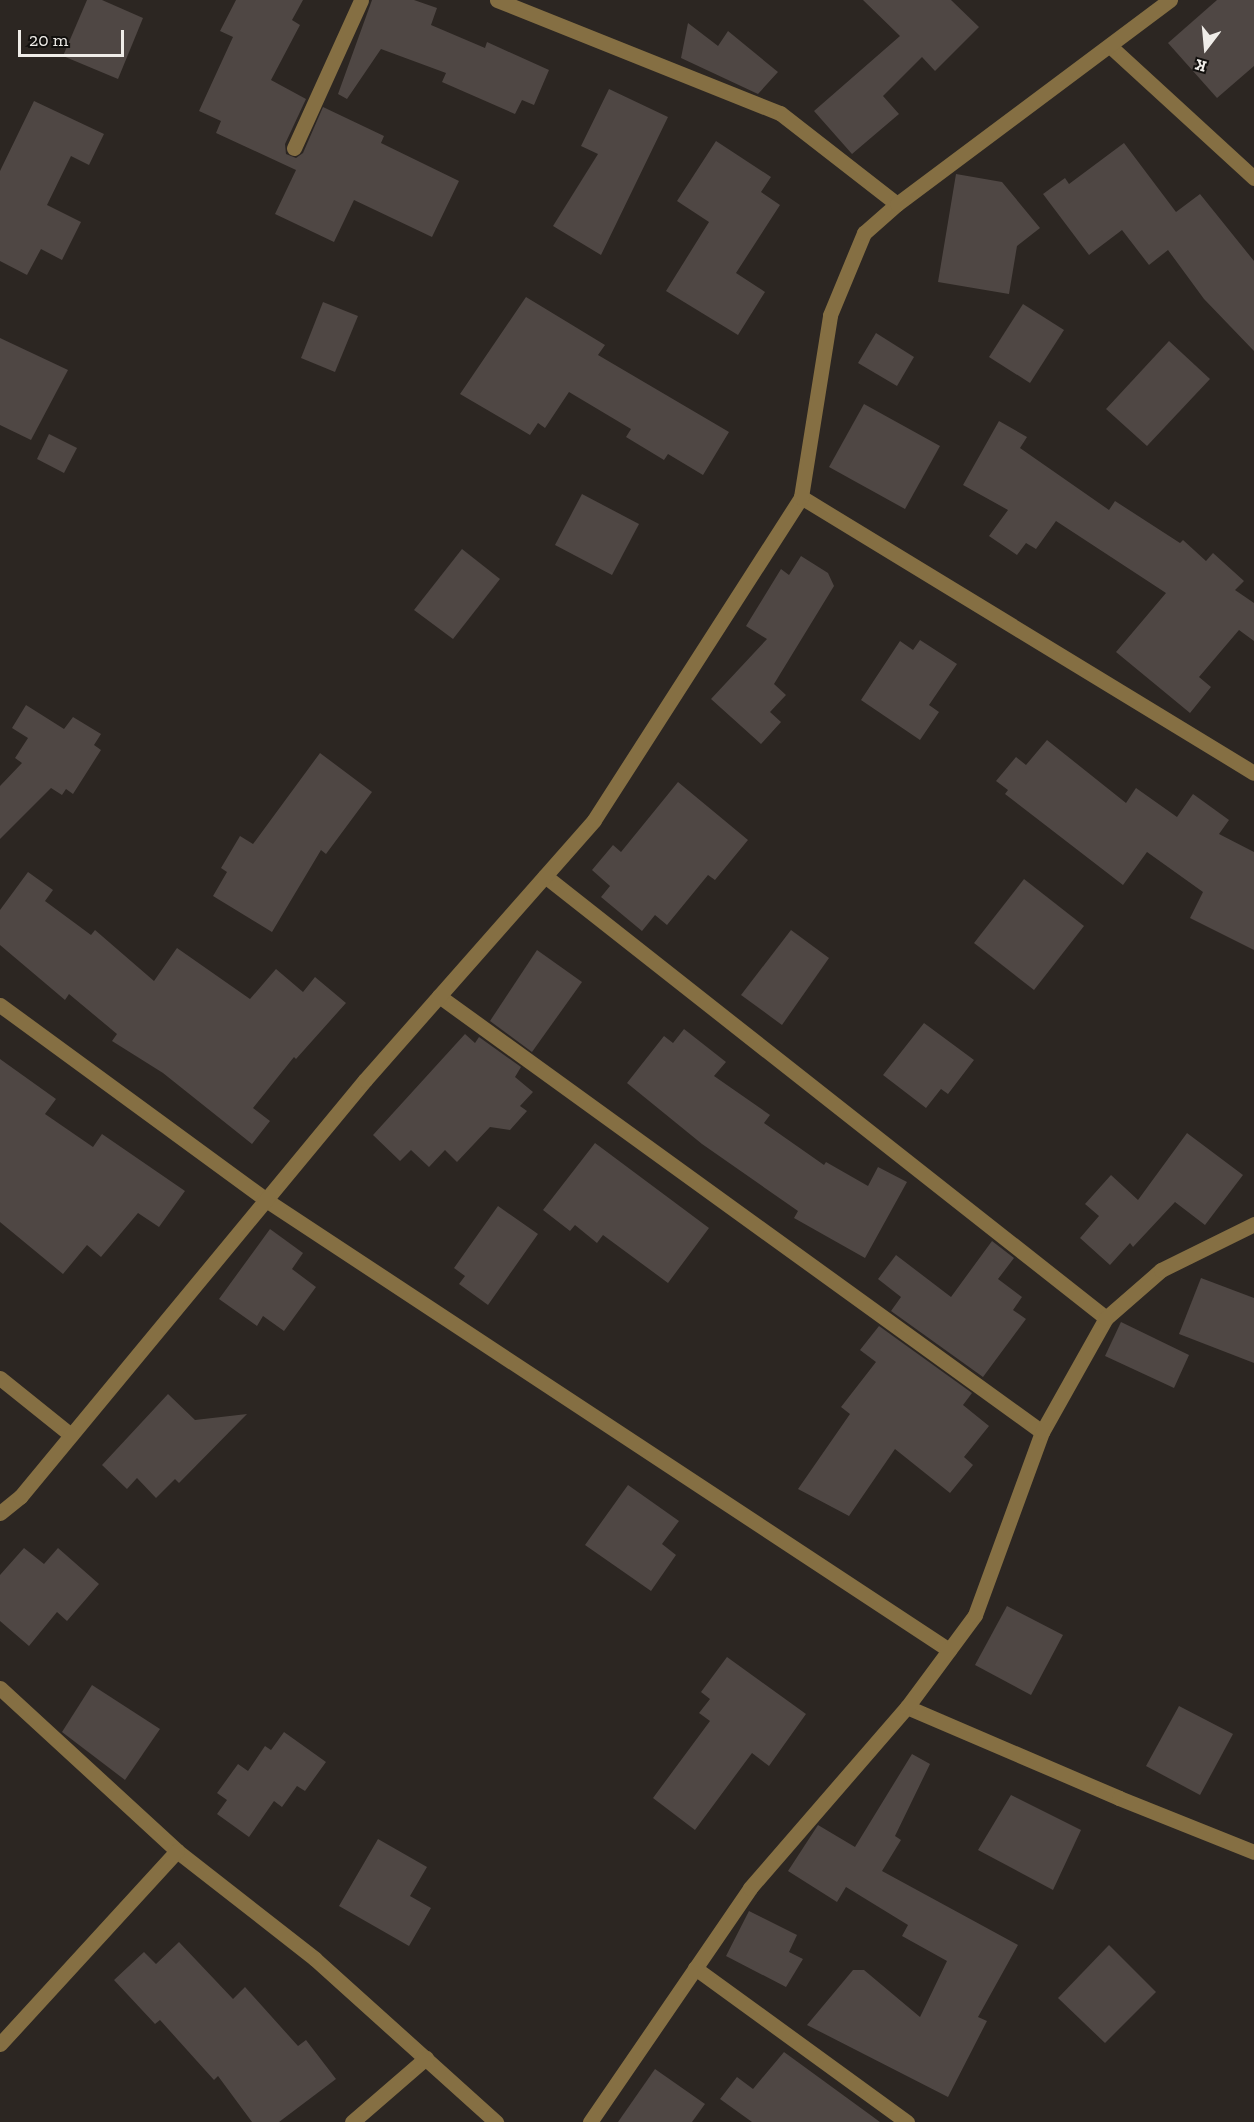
<!DOCTYPE html>
<html>
<head>
<meta charset="utf-8">
<style>
	body { margin:0 }
	#map { position:relative; width:1254px; height:2122px; overflow:hidden; background:#2c2622; font-family:"Zilla Slab",serif }
	div>[style] { position:absolute }
	[style*='--x'] { left:calc(var(--x)*1px); top:calc(var(--y)*1px); width:calc(var(--w)*1px); rotate:calc(var(--a)*1deg) }
	.building>* { inset:0; background:#4f4744 }
	.minor>* { height:15px; margin:-7.5px; padding:0 7.5px; transform-origin:7.5px; border-radius:7.5px; background:#856f43 }
	span { translate:-50% -50%; white-space:nowrap; text-align:center; line-height:1.15; -webkit-text-stroke:6px #12100e; paint-order:stroke }
	.north { position:absolute; left:1176px; top:18px; width:60px; height:60px; -webkit-text-stroke:4px #12100e; paint-order:stroke; rotate:196deg; font-size:16px; font-weight:700; line-height:24px; text-align:center; color:#f0ede9 }
	.north::after { content:''; display:block; margin:auto; width:21px; height:27px; background:#f0ede9; clip-path:polygon(50% 0,100% 100%,50% 72%,0 100%) }
	.scale { position:absolute; left:18px; top:30px; width:106px; height:27px; box-sizing:border-box; border:3px solid #f0ede9; border-top:0; padding-left:8px; font-size:18px; line-height:21px; white-space:nowrap; color:#f0ede9; -webkit-text-stroke:4px #12100e; paint-order:stroke }
</style>
</head>
<body>
<div id="map">
	<div class="building">
		<i style="clip-path:polygon(87px 0,102px 0,143px 18px,118px 79px,63px 56px)"></i>
		<i style="clip-path:polygon(236px 0,303px 0,292px 20px,300px 25px,271px 80px,306px 99px,285px 144px,286px 154px,296px 158px,303px 153px,323px 107px,384px 136px,381px 143px,459px 181px,432px 237px,354px 200px,334px 242px,275px 214px,296px 170px,216px 133px,221px 121px,199px 111px,233px 37px,220px 31px)"></i>
		<i style="clip-path:polygon(372px 0,414px 0,437px 8px,431px 25px,485px 48px,487px 42px,549px 70px,534px 105px,522px 100px,515px 114px,442px 82px,446px 73px,381px 49px,347px 99px,338px 94px)"></i>
		<i style="clip-path:polygon(863px 0,951px 0,979px 27px,935px 71px,922px 57px,883px 96px,899px 114px,852px 154px,814px 111px,900px 36px)"></i>
		<i style="clip-path:polygon(1217px 0,1254px 0,1254px 66px,1217px 98px,1168px 43px)"></i>
		<i style="clip-path:polygon(688px 23px,718px 46px,728px 31px,778px 72px,758px 94px,681px 58px)"></i>
		<i style="clip-path:polygon(609px 89px,668px 117px,601px 255px,553px 226px,598px 154px,581px 146px)"></i>
		<i style="clip-path:polygon(34px 101px,104px 134px,89px 165px,71px 156px,47px 205px,81px 222px,62px 260px,41px 249px,27px 275px,0 261px,0 171px)"></i>
		<i style="clip-path:polygon(716px 141px,771px 177px,761px 192px,780px 205px,736px 273px,765px 292px,738px 335px,666px 291px,709px 222px,677px 201px)"></i>
		<i style="clip-path:polygon(1124px 143px,1176px 212px,1200px 194px,1254px 261px,1254px 351px,1204px 299px,1168px 250px,1149px 265px,1122px 230px,1089px 255px,1043px 194px,1065px 178px,1069px 184px)"></i>
		<i style="clip-path:polygon(956px 174px,1002px 182px,1040px 228px,1017px 246px,1009px 294px,938px 282px)"></i>
		<i style="clip-path:polygon(526px 297px,605px 345px,598px 355px,729px 432px,703px 475px,668px 454px,664px 460px,626px 437px,631px 429px,569px 392px,545px 428px,538px 423px,530px 435px,460px 394px)"></i>
		<i style="clip-path:polygon(323px 302px,358px 316px,335px 372px,301px 358px)"></i>
		<i style="clip-path:polygon(1023px 304px,1064px 330px,1030px 383px,989px 357px)"></i>
		<i style="clip-path:polygon(876px 333px,914px 357px,897px 386px,858px 363px)"></i>
		<i style="clip-path:polygon(0 338px,68px 370px,31px 440px,0 425px)"></i>
		<i style="clip-path:polygon(1169px 341px,1210px 379px,1147px 446px,1106px 409px)"></i>
		<i style="clip-path:polygon(864px 404px,940px 446px,905px 509px,829px 467px)"></i>
		<i style="clip-path:polygon(999px 421px,1027px 437px,1020px 448px,1109px 510px,1115px 501px,1180px 543px,1183px 540px,1206px 561px,1213px 553px,1244px 581px,1235px 590px,1254px 603px,1254px 641px,1239px 630px,1199px 677px,1211px 687px,1190px 713px,1116px 652px,1166px 593px,1056px 521px,1036px 549px,1026px 543px,1017px 555px,989px 536px,1008px 510px,963px 485px)"></i>
		<i style="clip-path:polygon(49px 434px,77px 448px,64px 473px,37px 459px)"></i>
		<i style="clip-path:polygon(582px 494px,639px 524px,612px 575px,555px 545px)"></i>
		<i style="clip-path:polygon(462px 549px,500px 579px,453px 639px,414px 610px)"></i>
		<i style="clip-path:polygon(801px 556px,828px 573px,834px 586px,774px 684px,786px 695px,770px 712px,781px 722px,761px 744px,711px 699px,767px 639px,746px 626px,781px 569px,789px 575px)"></i>
		<i style="clip-path:polygon(920px 640px,957px 664px,929px 705px,939px 712px,920px 740px,861px 700px,900px 641px,913px 650px)"></i>
		<i style="clip-path:polygon(26px 705px,64px 729px,73px 717px,101px 734px,94px 745px,101px 750px,73px 794px,66px 789px,62px 795px,51px 788px,0 839px,0 786px,22px 763px,15px 758px,28px 738px,12px 728px)"></i>
		<i style="clip-path:polygon(1047px 740px,1126px 803px,1136px 788px,1177px 817px,1193px 794px,1229px 820px,1219px 834px,1254px 852px,1254px 950px,1190px 918px,1203px 892px,1147px 852px,1123px 885px,1005px 794px,1008px 790px,996px 781px,1016px 757px,1026px 765px)"></i>
		<i style="clip-path:polygon(320px 753px,372px 792px,326px 854px,321px 850px,272px 932px,213px 896px,227px 872px,221px 868px,240px 836px,253px 844px)"></i>
		<i style="clip-path:polygon(678px 782px,748px 840px,715px 880px,708px 875px,667px 925px,655px 915px,642px 931px,601px 897px,610px 886px,592px 870px,613px 845px,621px 852px)"></i>
		<i style="clip-path:polygon(28px 872px,53px 890px,45px 901px,91px 935px,95px 930px,154px 981px,177px 948px,250px 999px,276px 969px,303px 992px,315px 977px,346px 1003px,296px 1059px,294px 1057px,253px 1108px,270px 1121px,252px 1144px,163px 1073px,112px 1041px,117px 1034px,69px 994px,65px 1000px,0 945px,0 910px)"></i>
		<i style="clip-path:polygon(1024px 879px,1084px 926px,1034px 990px,974px 943px)"></i>
		<i style="clip-path:polygon(791px 930px,829px 958px,782px 1025px,741px 995px)"></i>
		<i style="clip-path:polygon(537px 950px,582px 982px,532px 1052px,490px 1021px)"></i>
		<i style="clip-path:polygon(924px 1023px,974px 1060px,948px 1094px,941px 1089px,926px 1108px,883px 1075px)"></i>
		<i style="clip-path:polygon(684px 1029px,726px 1062px,714px 1076px,770px 1115px,764px 1123px,824px 1165px,826px 1162px,868px 1186px,878px 1167px,907px 1182px,865px 1258px,794px 1218px,798px 1211px,702px 1144px,627px 1083px,664px 1036px,673px 1043px)"></i>
		<i style="clip-path:polygon(465px 1034px,475px 1043px,479px 1037px,521px 1067px,515px 1077px,533px 1092px,520px 1106px,527px 1111px,510px 1130px,490px 1127px,457px 1162px,445px 1150px,429px 1167px,411px 1150px,400px 1161px,373px 1135px)"></i>
		<i style="clip-path:polygon(0 1059px,56px 1099px,45px 1114px,93px 1147px,102px 1134px,185px 1191px,159px 1227px,138px 1213px,101px 1257px,87px 1245px,63px 1274px,0 1222px)"></i>
		<i style="clip-path:polygon(1187px 1133px,1243px 1175px,1205px 1225px,1175px 1202px,1133px 1247px,1130px 1243px,1110px 1265px,1080px 1238px,1099px 1216px,1085px 1204px,1111px 1175px,1138px 1200px)"></i>
		<i style="clip-path:polygon(595px 1143px,709px 1228px,668px 1283px,603px 1235px,597px 1243px,575px 1225px,570px 1231px,543px 1210px)"></i>
		<i style="clip-path:polygon(498px 1206px,538px 1234px,488px 1305px,459px 1284px,465px 1276px,454px 1268px)"></i>
		<i style="clip-path:polygon(270px 1229px,303px 1253px,292px 1269px,316px 1287px,284px 1331px,263px 1316px,257px 1326px,219px 1299px)"></i>
		<i style="clip-path:polygon(992px 1241px,1014px 1258px,998px 1279px,1022px 1297px,1013px 1310px,1026px 1319px,983px 1377px,891px 1311px,901px 1297px,878px 1279px,896px 1255px,951px 1297px)"></i>
		<i style="clip-path:polygon(1201px 1278px,1254px 1298px,1254px 1363px,1179px 1334px)"></i>
		<i style="clip-path:polygon(1121px 1322px,1189px 1355px,1174px 1388px,1105px 1356px)"></i>
		<i style="clip-path:polygon(879px 1326px,972px 1393px,963px 1405px,989px 1426px,964px 1457px,973px 1465px,950px 1493px,895px 1449px,849px 1516px,798px 1489px,850px 1414px,841px 1407px,876px 1362px,860px 1350px)"></i>
		<i style="clip-path:polygon(168px 1394px,195px 1420px,247px 1414px,179px 1483px,175px 1479px,156px 1498px,137px 1478px,127px 1489px,102px 1465px)"></i>
		<i style="clip-path:polygon(628px 1485px,679px 1521px,662px 1544px,676px 1555px,651px 1591px,585px 1545px)"></i>
		<i style="clip-path:polygon(24px 1548px,44px 1564px,58px 1548px,99px 1584px,67px 1621px,57px 1612px,29px 1646px,0 1621px,0 1575px)"></i>
		<i style="clip-path:polygon(1007px 1606px,1063px 1635px,1031px 1695px,975px 1665px)"></i>
		<i style="clip-path:polygon(727px 1657px,806px 1714px,769px 1766px,752px 1753px,695px 1830px,653px 1798px,710px 1721px,699px 1713px,710px 1699px,701px 1692px)"></i>
		<i style="clip-path:polygon(92px 1685px,160px 1729px,125px 1780px,62px 1732px)"></i>
		<i style="clip-path:polygon(1179px 1706px,1233px 1734px,1200px 1795px,1146px 1766px)"></i>
		<i style="clip-path:polygon(284px 1732px,326px 1762px,305px 1791px,297px 1786px,282px 1807px,274px 1801px,249px 1837px,217px 1814px,227px 1800px,217px 1793px,238px 1764px,248px 1771px,265px 1746px,271px 1750px)"></i>
		<i style="clip-path:polygon(912px 1754px,930px 1764px,895px 1836px,901px 1840px,882px 1871px,1018px 1945px,978px 2017px,987px 2021px,948px 2097px,807px 2025px,853px 1970px,864px 1970px,920px 2017px,947px 1961px,902px 1936px,908px 1925px,846px 1887px,837px 1902px,788px 1871px,818px 1825px,855px 1847px)"></i>
		<i style="clip-path:polygon(1011px 1795px,1081px 1830px,1053px 1890px,978px 1850px)"></i>
		<i style="clip-path:polygon(378px 1839px,427px 1867px,410px 1896px,431px 1908px,409px 1946px,339px 1906px)"></i>
		<i style="clip-path:polygon(749px 1911px,797px 1935px,789px 1952px,803px 1959px,786px 1987px,726px 1956px)"></i>
		<i style="clip-path:polygon(179px 1942px,233px 1999px,245px 1987px,298px 2046px,306px 2040px,336px 2079px,279px 2122px,252px 2122px,218px 2076px,214px 2080px,160px 2020px,155px 2024px,114px 1980px,144px 1952px,156px 1964px)"></i>
		<i style="clip-path:polygon(1109px 1945px,1156px 1992px,1105px 2043px,1058px 1998px)"></i>
		<i style="clip-path:polygon(784px 2052px,880px 2122px,752px 2122px,720px 2099px,737px 2077px,753px 2089px)"></i>
		<i style="clip-path:polygon(655px 2069px,705px 2104px,692px 2122px,618px 2122px)"></i>
	</div>
	<div class="minor">
		<i style="--x:497;--y:0;--w:305;--a:21.8"></i>
		<i style="--x:780;--y:113;--w:148;--a:37.9"></i>
		<i style="--x:1111;--y:47;--w:194;--a:42.5"></i>
		<i style="--x:294;--y:148;--w:162;--a:-65.6"></i>
		<i style="--x:801;--y:497;--w:530;--a:31.35"></i>
		<i style="--x:545;--y:876;--w:714;--a:38.23"></i>
		<i style="--x:439;--y:996;--w:744;--a:35.87"></i>
		<i style="--x:0;--y:1005;--w:330;--a:36.2"></i>
		<i style="--x:266;--y:1200;--w:818;--a:33.38"></i>
		<i style="--x:0;--y:1378;--w:91;--a:38.8"></i>
		<i style="--x:0;--y:1513;--w:26;--a:-39"></i>
		<i style="--x:20;--y:1497;--w:541;--a:-50.4"></i>
		<i style="--x:365;--y:1080;--w:346;--a:-48.6"></i>
		<i style="--x:594;--y:820;--w:384;--a:-57.3"></i>
		<i style="--x:801;--y:497;--w:184;--a:-80.9"></i>
		<i style="--x:830;--y:315;--w:89;--a:-67.5"></i>
		<i style="--x:864;--y:233;--w:44;--a:-41.3"></i>
		<i style="--x:897;--y:204;--w:341;--a:-36.8"></i>
		<i style="--x:0;--y:1688;--w:241;--a:42.6"></i>
		<i style="--x:177;--y:1851;--w:175;--a:38"></i>
		<i style="--x:315;--y:1959;--w:244;--a:42"></i>
		<i style="--x:907;--y:1707;--w:231;--a:23.2"></i>
		<i style="--x:1119;--y:1798;--w:145;--a:21.8"></i>
		<i style="--x:695;--y:1968;--w:262;--a:36"></i>
		<i style="--x:0;--y:2044;--w:262;--a:-47.5"></i>
		<i style="--x:352;--y:2122;--w:98;--a:-40.9"></i>
		<i style="--x:590;--y:2122;--w:283;--a:-55.6"></i>
		<i style="--x:750;--y:1888;--w:240;--a:-49.1"></i>
		<i style="--x:907;--y:1707;--w:114;--a:-53.5"></i>
		<i style="--x:975;--y:1615;--w:195;--a:-69.9"></i>
		<i style="--x:1042;--y:1432;--w:131;--a:-60.7"></i>
		<i style="--x:1106;--y:1318;--w:73;--a:-41.1"></i>
		<i style="--x:1161;--y:1270;--w:104;--a:-26.3"></i>
	</div>
	<div class="north">K</div>
	<div class="scale">20 m</div>
</div>
</body>
</html>
